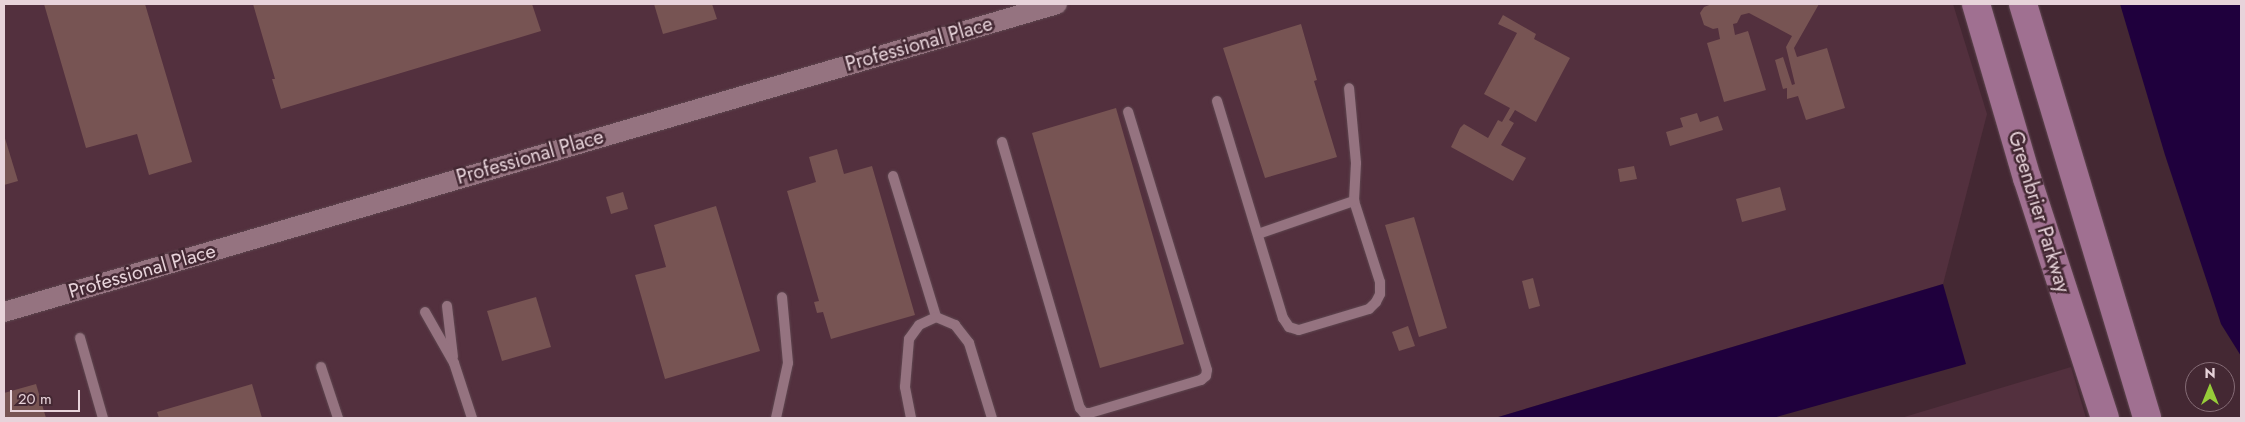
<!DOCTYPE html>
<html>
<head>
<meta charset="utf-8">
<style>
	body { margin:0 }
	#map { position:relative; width:2245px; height:422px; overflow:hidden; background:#442833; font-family:Jost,sans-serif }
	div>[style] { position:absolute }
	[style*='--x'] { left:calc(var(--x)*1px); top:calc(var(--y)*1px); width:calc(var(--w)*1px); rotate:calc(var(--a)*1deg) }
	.built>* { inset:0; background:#53303e }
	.water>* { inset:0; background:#1f003d }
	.building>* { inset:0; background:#775453 }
	.roads { filter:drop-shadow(0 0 1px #5f4750) drop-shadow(0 0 1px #5f4750) }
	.lane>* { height:10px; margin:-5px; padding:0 5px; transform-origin:5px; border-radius:5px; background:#957380 }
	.street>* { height:20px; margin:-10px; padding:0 10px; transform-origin:10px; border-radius:10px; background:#957380 }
	.secondary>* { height:28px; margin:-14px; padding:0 14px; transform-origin:14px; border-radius:14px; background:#a07091 }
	span { translate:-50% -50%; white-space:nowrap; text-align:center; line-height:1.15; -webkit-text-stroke:5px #442833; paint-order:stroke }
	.street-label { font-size:20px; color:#e7d3da }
	.frame { position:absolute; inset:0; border:5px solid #e7d3da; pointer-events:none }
	.north { position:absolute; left:2185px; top:362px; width:50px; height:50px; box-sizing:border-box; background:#442833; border:1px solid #856c76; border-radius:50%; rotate:0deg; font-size:14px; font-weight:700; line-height:20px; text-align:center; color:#e7d3da }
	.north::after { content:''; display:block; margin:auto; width:18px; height:22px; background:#96cc39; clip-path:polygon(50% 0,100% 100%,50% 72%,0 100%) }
	.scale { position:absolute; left:10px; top:390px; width:70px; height:22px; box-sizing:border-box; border:2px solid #e7d3da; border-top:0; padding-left:6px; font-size:15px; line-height:18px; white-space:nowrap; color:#e7d3da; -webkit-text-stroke:4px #442833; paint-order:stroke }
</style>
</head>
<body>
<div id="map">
	<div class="built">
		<i style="clip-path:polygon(4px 4px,1953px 4px,1987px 114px,1943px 284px,1495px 418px,4px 418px)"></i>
		<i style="clip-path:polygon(2071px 367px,2086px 418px,1901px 418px)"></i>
	</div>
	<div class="water">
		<i style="clip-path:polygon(2120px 4px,2241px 4px,2241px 356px,2221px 324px,2165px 155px)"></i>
		<i style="clip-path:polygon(1943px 284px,1966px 364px,1773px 418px,1495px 418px)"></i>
	</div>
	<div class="building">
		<i style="clip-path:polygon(44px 4px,145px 4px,192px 162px,149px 175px,137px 134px,86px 148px)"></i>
		<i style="clip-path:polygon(253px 4px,532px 4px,541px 31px,281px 109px,272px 79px,275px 79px)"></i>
		<i style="clip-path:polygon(654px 4px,712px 4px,717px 19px,663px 34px)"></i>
		<i style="clip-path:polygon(1712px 4px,1819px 4px,1794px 48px,1797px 57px,1827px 48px,1845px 108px,1806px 120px,1798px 96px,1787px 99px,1787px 88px,1783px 89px,1775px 60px,1783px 57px,1792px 85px,1795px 84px,1786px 47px,1792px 36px,1749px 13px,1741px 15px,1737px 23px,1733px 24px,1735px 35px,1748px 31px,1766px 90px,1724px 102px,1707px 43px,1720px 39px,1718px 28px,1713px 29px,1704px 25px,1700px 13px,1704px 7px)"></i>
		<i style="clip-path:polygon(1503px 15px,1536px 34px,1534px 39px,1570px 58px,1536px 122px,1515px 110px,1509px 120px,1514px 123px,1501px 145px,1526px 158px,1513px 181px,1451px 147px,1460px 128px,1464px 124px,1488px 138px,1498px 120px,1502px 122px,1510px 108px,1484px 94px,1517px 33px,1498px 24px)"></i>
		<i style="clip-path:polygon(1301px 24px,1317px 80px,1314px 81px,1337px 157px,1265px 178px,1223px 48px)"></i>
		<i style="clip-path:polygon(1116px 108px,1184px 344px,1100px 368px,1032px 133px)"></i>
		<i style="clip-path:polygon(1697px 113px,1700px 122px,1718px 116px,1723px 130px,1670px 146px,1666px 132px,1683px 127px,1680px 118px)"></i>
		<i style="clip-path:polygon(4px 135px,18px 181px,4px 185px)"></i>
		<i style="clip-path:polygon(837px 149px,844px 174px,872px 166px,915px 315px,831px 339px,823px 312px,817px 313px,814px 302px,819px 301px,787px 191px,816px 182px,809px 157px)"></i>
		<i style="clip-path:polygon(1634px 166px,1637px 179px,1620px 182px,1618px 169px)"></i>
		<i style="clip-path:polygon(1780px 187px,1786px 210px,1742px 222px,1736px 199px)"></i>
		<i style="clip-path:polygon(623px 192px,628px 209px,611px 214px,606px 197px)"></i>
		<i style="clip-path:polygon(716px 206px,760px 351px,665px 379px,635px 275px,666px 267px,654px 225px)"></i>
		<i style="clip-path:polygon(1414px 217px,1447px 328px,1419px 337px,1385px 225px)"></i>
		<i style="clip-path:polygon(1533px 278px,1540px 306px,1529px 309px,1522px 281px)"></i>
		<i style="clip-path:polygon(536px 297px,551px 347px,502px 361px,487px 311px)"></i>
		<i style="clip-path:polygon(1408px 326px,1415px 346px,1399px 351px,1392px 332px)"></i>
		<i style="clip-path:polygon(36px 384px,46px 418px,4px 418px,4px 393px)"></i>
		<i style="clip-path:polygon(252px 384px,262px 418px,159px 418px,157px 412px)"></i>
	</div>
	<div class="roads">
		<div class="lane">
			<i style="--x:1217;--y:101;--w:227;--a:73.1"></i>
			<i style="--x:1283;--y:318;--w:11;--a:56"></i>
			<i style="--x:1289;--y:327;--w:10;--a:17"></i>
			<i style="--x:1299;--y:330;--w:73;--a:-16.7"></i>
			<i style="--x:1369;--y:309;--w:10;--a:-45"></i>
			<i style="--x:1376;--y:302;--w:9;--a:-63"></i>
			<i style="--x:1380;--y:294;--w:12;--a:-90"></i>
			<i style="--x:1380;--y:282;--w:85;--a:-107.8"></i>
			<i style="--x:1354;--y:201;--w:38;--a:-87"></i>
			<i style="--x:1356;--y:163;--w:75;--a:-95.3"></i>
			<i style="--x:1002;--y:142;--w:277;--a:73.7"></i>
			<i style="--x:1080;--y:408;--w:6;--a:51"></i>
			<i style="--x:1084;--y:413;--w:6;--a:0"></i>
			<i style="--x:1090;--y:413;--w:116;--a:-16.6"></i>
			<i style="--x:1201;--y:380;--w:6;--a:-39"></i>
			<i style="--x:1206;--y:376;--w:6;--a:-81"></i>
			<i style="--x:1207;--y:370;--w:270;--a:-107"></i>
			<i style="--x:893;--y:176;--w:147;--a:73"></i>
			<i style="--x:1258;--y:234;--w:102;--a:-19"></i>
			<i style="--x:447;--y:306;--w:51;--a:83.3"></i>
			<i style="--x:425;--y:312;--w:59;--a:60.4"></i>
			<i style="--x:454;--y:363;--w:58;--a:71.9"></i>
			<i style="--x:80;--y:338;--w:83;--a:74"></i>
			<i style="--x:321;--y:367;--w:54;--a:71.6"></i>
			<i style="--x:776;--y:418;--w:56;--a:-77.7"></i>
			<i style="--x:788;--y:363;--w:66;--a:-95.2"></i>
			<i style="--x:911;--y:418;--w:32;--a:-101"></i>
			<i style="--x:905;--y:387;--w:48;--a:-85.2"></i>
			<i style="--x:909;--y:339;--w:17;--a:-54"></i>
			<i style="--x:919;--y:325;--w:19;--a:-25"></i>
			<i style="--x:936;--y:317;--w:21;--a:23"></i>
			<i style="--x:955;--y:325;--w:23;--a:52"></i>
			<i style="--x:969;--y:343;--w:78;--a:73"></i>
		</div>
		<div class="street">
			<i style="--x:4;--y:312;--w:1097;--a:-16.3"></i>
		</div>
		<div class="secondary">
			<i style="--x:1976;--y:4;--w:181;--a:73.7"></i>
			<i style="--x:2027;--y:178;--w:252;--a:72"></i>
			<i style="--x:2023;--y:4;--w:432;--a:73.3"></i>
		</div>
	</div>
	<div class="street-label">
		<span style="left:919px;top:44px;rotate:-16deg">Professional Place</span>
		<span style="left:530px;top:157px;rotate:-16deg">Professional Place</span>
		<span style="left:2039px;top:212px;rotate:73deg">Greenbrier Parkway</span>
		<span style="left:142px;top:271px;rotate:-16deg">Professional Place</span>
	</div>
	<div class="frame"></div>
	<div class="north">N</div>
	<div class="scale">20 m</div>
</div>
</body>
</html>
